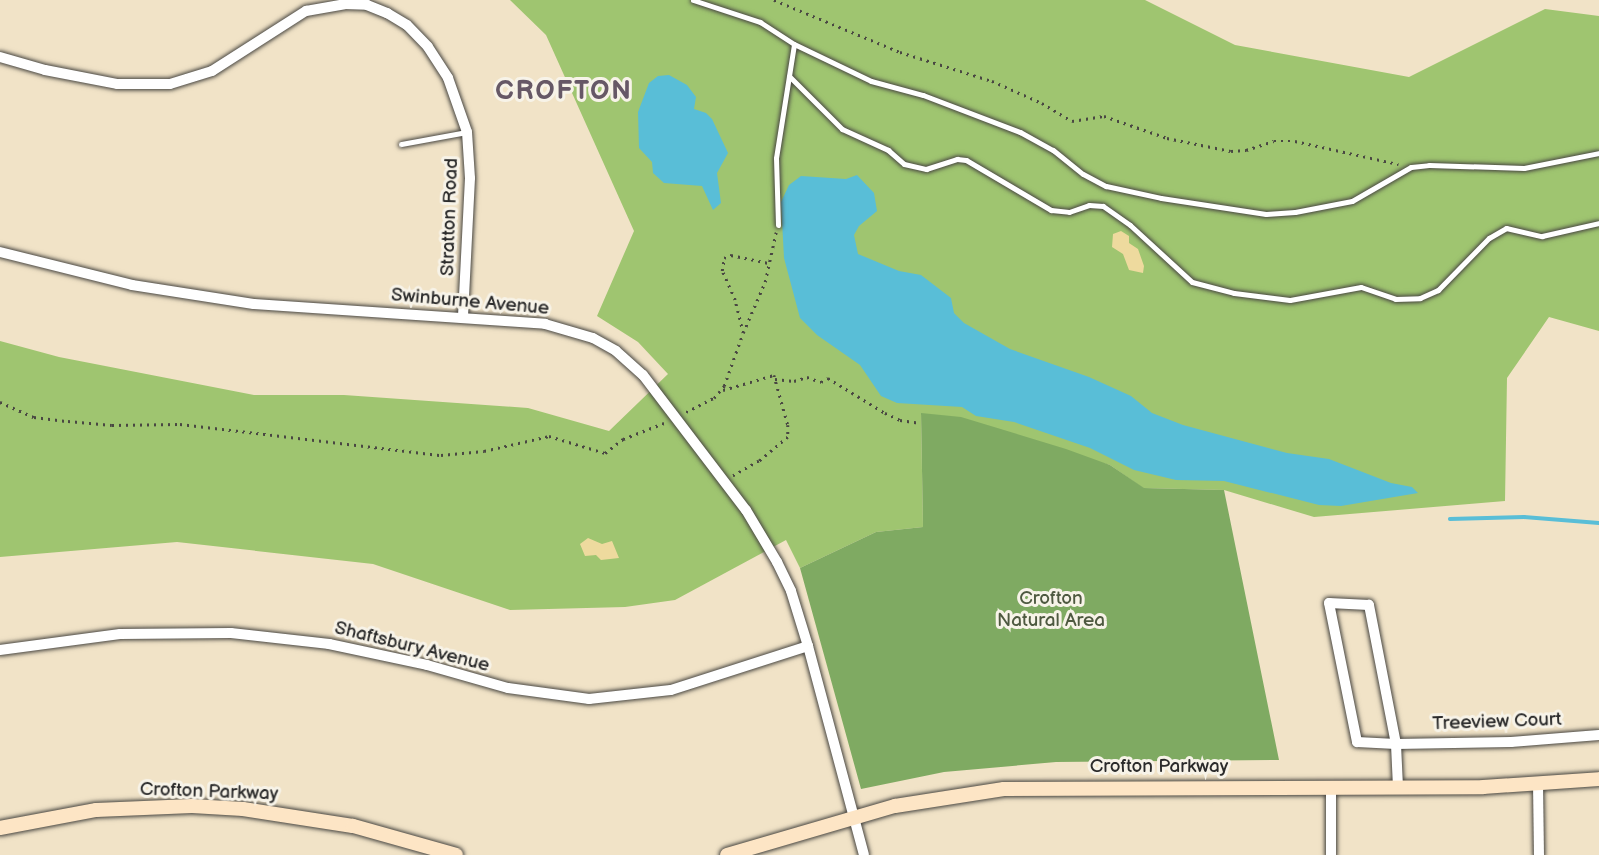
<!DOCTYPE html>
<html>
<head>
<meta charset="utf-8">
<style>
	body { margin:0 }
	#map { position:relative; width:1599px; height:855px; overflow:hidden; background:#f1e3c7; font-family:"Balsamiq Sans",sans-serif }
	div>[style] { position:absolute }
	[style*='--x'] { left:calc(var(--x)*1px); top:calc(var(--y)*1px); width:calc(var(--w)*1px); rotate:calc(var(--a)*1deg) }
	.green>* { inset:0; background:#9fc570 }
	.forest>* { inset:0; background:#7faa62 }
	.sand>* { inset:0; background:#eeda9e }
	.water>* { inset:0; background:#59bed7 }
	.stream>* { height:3.5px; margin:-1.75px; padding:0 1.75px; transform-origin:1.75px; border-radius:1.75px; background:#59bed7 }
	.path>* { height:2.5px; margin-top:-1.25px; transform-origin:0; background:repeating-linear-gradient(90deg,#494742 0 2px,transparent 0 7px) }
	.roads { filter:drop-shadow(0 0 2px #494742) drop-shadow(0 0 2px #494742) }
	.lane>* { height:5px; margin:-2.5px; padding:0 2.5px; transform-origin:2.5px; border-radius:2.5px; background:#fff }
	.street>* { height:10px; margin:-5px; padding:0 5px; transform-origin:5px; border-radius:5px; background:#fff }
	.secondary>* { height:14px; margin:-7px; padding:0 7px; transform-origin:7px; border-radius:7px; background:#fde5c5 }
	span { translate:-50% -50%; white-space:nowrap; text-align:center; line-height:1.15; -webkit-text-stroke:6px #f7f3e8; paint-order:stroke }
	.street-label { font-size:19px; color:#2b2b2b }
	.park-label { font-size:19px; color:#4e5940 }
	.district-label { font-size:26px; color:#665866; font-weight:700; letter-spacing:2px }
</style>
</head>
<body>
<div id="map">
	<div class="green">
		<i style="clip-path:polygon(510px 0,1145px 0,1235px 45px,1409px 77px,1545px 9px,1599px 16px,1599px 331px,1549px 317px,1507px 378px,1505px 501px,1314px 517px,1224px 490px,1143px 488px,1110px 465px,921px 414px,923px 527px,876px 532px,800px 568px,786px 540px,675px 600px,625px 607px,510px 610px,373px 564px,177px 542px,0 557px,0 341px,59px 357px,254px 395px,344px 395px,528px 408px,609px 431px,668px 374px,638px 342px,597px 316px,634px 231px,546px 35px)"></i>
	</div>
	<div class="forest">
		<i style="clip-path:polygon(921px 413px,961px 417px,1066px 449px,1110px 465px,1144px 488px,1224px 490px,1279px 760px,1056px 762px,944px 772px,861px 789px,800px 568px,876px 532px,923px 527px)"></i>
	</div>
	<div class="sand">
		<i style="clip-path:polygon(1121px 231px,1129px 236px,1129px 243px,1138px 249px,1144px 266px,1143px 273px,1129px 270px,1123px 254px,1112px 247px,1113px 234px)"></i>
		<i style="clip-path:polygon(588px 538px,602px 544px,612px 541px,619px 558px,601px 560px,596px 555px,585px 556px,580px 544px)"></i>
	</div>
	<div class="water">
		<i style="clip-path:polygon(669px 75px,687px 85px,696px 97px,694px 109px,706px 113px,712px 119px,728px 153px,717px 173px,721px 203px,713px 210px,702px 186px,664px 183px,653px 173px,652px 162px,639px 148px,638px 112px,649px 83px,658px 76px)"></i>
		<i style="clip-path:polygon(857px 175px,874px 193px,877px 211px,859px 226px,854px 235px,858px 254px,899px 271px,921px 275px,951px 298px,954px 313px,964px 323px,1010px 349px,1089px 377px,1131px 396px,1152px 413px,1183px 425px,1287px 453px,1329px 459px,1391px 483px,1412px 487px,1418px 493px,1341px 506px,1319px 505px,1224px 481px,1176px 480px,1134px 470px,1090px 448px,1014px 422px,976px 416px,962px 407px,897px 403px,881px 396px,860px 365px,817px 335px,800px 318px,784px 258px,781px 202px,789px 185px,801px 176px,846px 179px)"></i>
	</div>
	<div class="stream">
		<i style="--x:1450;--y:519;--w:74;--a:-1.5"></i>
		<i style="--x:1524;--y:517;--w:75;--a:4.6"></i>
	</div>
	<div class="path">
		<i style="--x:774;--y:0;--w:136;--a:22.4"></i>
		<i style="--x:900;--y:52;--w:96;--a:17.5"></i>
		<i style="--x:992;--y:81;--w:55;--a:23.7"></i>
		<i style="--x:1042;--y:103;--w:35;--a:31"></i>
		<i style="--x:1072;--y:121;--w:32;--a:-9"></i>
		<i style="--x:1104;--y:116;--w:67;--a:19.2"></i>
		<i style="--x:1167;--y:138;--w:65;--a:11.5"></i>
		<i style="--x:1231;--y:151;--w:15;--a:-4"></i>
		<i style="--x:1246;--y:150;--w:29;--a:-18"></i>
		<i style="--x:1274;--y:141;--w:21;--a:0"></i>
		<i style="--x:1295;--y:141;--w:106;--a:12.6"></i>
		<i style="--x:743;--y:333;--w:34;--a:-104"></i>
		<i style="--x:735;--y:300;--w:32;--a:-114"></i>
		<i style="--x:722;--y:271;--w:13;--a:-81"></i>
		<i style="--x:724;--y:258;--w:8;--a:-23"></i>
		<i style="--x:731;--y:255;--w:39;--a:12"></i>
		<i style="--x:775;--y:379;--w:19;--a:6"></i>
		<i style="--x:794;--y:381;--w:14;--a:-17"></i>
		<i style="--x:807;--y:377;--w:15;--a:20"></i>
		<i style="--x:821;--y:382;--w:8;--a:-30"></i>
		<i style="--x:828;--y:378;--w:67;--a:31.6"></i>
		<i style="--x:885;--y:413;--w:17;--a:25"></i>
		<i style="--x:900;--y:420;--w:21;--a:8"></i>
		<i style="--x:723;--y:390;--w:53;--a:-16.4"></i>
		<i style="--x:774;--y:375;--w:52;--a:74.4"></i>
		<i style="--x:788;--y:425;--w:12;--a:90"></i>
		<i style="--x:788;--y:437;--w:38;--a:140"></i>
		<i style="--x:759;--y:461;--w:30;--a:150"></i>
		<i style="--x:0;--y:402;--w:37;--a:24"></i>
		<i style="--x:34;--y:417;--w:34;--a:7"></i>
		<i style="--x:68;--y:421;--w:44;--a:5.2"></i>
		<i style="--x:112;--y:425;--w:68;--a:-0.8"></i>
		<i style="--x:180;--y:424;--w:263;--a:6.8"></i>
		<i style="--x:441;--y:455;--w:43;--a:-5.3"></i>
		<i style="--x:484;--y:451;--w:67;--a:-13"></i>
		<i style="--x:549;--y:436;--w:59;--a:16.9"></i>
		<i style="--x:605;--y:453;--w:23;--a:-38"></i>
		<i style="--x:623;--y:439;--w:44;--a:-21.3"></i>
		<i style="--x:686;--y:412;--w:31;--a:-27"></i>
		<i style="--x:714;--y:398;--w:16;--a:-50"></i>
		<i style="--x:724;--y:386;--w:56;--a:-70.3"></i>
		<i style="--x:743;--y:333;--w:56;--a:-66.7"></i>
		<i style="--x:765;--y:282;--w:51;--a:-77.6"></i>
	</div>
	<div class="roads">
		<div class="lane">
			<i style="--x:693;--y:0;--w:71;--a:18.2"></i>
			<i style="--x:760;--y:22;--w:40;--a:32.9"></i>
			<i style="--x:794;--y:44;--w:85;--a:25.7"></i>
			<i style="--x:871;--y:81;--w:54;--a:15.1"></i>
			<i style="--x:923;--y:95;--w:104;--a:20.9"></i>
			<i style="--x:1020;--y:132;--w:38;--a:29"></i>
			<i style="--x:1053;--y:150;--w:38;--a:39"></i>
			<i style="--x:1083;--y:174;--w:26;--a:28"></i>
			<i style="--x:1106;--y:186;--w:56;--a:12.3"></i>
			<i style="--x:1161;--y:198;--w:106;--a:8.7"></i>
			<i style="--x:1266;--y:214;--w:29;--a:-4"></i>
			<i style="--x:1295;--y:212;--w:58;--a:-10.9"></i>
			<i style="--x:1352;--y:201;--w:68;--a:-30"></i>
			<i style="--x:1411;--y:167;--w:18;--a:-6"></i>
			<i style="--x:1429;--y:165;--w:95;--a:1.8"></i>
			<i style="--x:1524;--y:168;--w:76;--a:-11.3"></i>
			<i style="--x:789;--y:76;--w:75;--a:45"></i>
			<i style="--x:842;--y:129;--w:51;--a:24.5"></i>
			<i style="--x:888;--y:150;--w:21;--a:41"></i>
			<i style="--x:904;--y:164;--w:23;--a:13"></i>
			<i style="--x:926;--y:169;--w:33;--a:-18"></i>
			<i style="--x:957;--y:159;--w:9;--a:6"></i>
			<i style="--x:966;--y:160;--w:99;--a:30.5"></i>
			<i style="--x:1051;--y:210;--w:18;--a:6"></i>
			<i style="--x:1069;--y:212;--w:21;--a:-19"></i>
			<i style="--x:1089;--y:205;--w:14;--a:4"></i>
			<i style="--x:1103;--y:206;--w:33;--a:35"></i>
			<i style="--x:1130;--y:225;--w:84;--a:42.6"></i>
			<i style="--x:1192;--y:282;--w:43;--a:14.7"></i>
			<i style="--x:1234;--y:293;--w:56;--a:7.1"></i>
			<i style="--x:1290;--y:300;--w:72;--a:-10.4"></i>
			<i style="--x:1361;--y:287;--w:36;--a:19"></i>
			<i style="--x:1395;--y:299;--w:25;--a:-2"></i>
			<i style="--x:1420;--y:298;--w:20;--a:-24"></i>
			<i style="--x:1438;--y:290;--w:73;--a:-45.6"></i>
			<i style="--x:1489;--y:238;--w:20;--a:-30"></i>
			<i style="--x:1506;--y:228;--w:37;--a:13"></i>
			<i style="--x:1542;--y:236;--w:58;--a:-12.8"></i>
			<i style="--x:401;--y:144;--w:67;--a:-10.3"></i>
			<i style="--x:778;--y:225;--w:67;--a:-91.7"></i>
			<i style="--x:776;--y:158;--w:115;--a:-81"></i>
		</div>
		<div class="street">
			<i style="--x:0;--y:57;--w:47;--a:16.1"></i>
			<i style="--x:45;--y:70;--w:73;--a:11"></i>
			<i style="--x:117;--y:84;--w:53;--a:0"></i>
			<i style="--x:170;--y:84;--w:44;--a:-17.2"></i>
			<i style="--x:212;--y:71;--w:112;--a:-32.6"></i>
			<i style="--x:306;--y:11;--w:39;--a:-10"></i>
			<i style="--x:344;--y:4;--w:23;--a:2"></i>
			<i style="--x:367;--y:5;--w:22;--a:22"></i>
			<i style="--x:387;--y:13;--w:23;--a:31"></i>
			<i style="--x:407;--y:25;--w:30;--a:46"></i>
			<i style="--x:428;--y:47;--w:37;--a:57"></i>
			<i style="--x:448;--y:78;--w:57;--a:70.6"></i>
			<i style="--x:467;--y:132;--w:46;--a:86.3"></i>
			<i style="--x:470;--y:178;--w:139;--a:92.9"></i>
			<i style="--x:0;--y:252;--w:136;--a:14"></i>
			<i style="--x:132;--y:285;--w:123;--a:8.9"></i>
			<i style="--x:254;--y:304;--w:292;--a:3.9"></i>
			<i style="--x:545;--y:324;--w:50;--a:16.3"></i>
			<i style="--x:593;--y:338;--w:26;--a:29"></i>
			<i style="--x:616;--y:351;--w:36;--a:42"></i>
			<i style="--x:643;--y:375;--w:170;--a:52.7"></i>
			<i style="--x:746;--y:510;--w:61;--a:59.2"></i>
			<i style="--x:777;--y:562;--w:32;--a:64"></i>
			<i style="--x:791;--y:591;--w:58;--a:72.8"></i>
			<i style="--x:808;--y:646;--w:216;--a:75"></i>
			<i style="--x:0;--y:650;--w:121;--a:-7.6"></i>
			<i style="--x:120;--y:634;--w:111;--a:-0.5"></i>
			<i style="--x:231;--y:633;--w:99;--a:6.4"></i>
			<i style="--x:329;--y:644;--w:100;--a:12.1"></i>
			<i style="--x:427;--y:665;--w:84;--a:15.9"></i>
			<i style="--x:508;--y:688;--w:82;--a:7.7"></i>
			<i style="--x:589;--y:699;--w:82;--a:-6.3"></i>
			<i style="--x:671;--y:690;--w:144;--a:-17.8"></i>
			<i style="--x:1538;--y:784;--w:71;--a:89.2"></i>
			<i style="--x:1398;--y:787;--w:43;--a:-92.7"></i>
			<i style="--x:1396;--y:744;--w:142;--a:-101"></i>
			<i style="--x:1369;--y:605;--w:40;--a:-177.1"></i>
			<i style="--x:1329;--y:603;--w:142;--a:78.6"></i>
			<i style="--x:1357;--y:742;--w:39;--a:3"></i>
			<i style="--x:1396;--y:744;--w:115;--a:-1"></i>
			<i style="--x:1511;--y:742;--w:88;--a:-4.5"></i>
			<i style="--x:1331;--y:855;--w:68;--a:-90"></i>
		</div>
		<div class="secondary">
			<i style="--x:0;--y:828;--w:98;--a:-10.6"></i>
			<i style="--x:96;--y:810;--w:96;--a:-2.4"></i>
			<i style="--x:192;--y:806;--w:51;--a:3.4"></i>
			<i style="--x:243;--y:809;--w:111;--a:8.8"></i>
			<i style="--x:353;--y:826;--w:107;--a:15.7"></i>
			<i style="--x:727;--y:855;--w:175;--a:-16.3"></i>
			<i style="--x:895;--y:806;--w:110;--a:-8.9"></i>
			<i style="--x:1004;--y:789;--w:479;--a:-0.2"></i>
			<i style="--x:1483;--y:787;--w:116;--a:-3.9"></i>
		</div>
	</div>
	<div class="street-label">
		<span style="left:450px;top:217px;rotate:-88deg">Stratton Road</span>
		<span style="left:470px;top:302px;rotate:5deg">Swinburne Avenue</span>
		<span style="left:412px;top:647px;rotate:14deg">Shaftsbury Avenue</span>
		<span style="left:1497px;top:722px;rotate:-2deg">Treeview Court</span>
		<span style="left:1159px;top:767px">Crofton Parkway</span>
		<span style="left:209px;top:792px;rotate:2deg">Crofton Parkway</span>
	</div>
	<div class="park-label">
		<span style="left:1051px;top:610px">Crofton<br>Natural Area</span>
	</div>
	<div class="district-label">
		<span style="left:564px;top:92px">CROFTON</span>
	</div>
</div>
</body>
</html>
